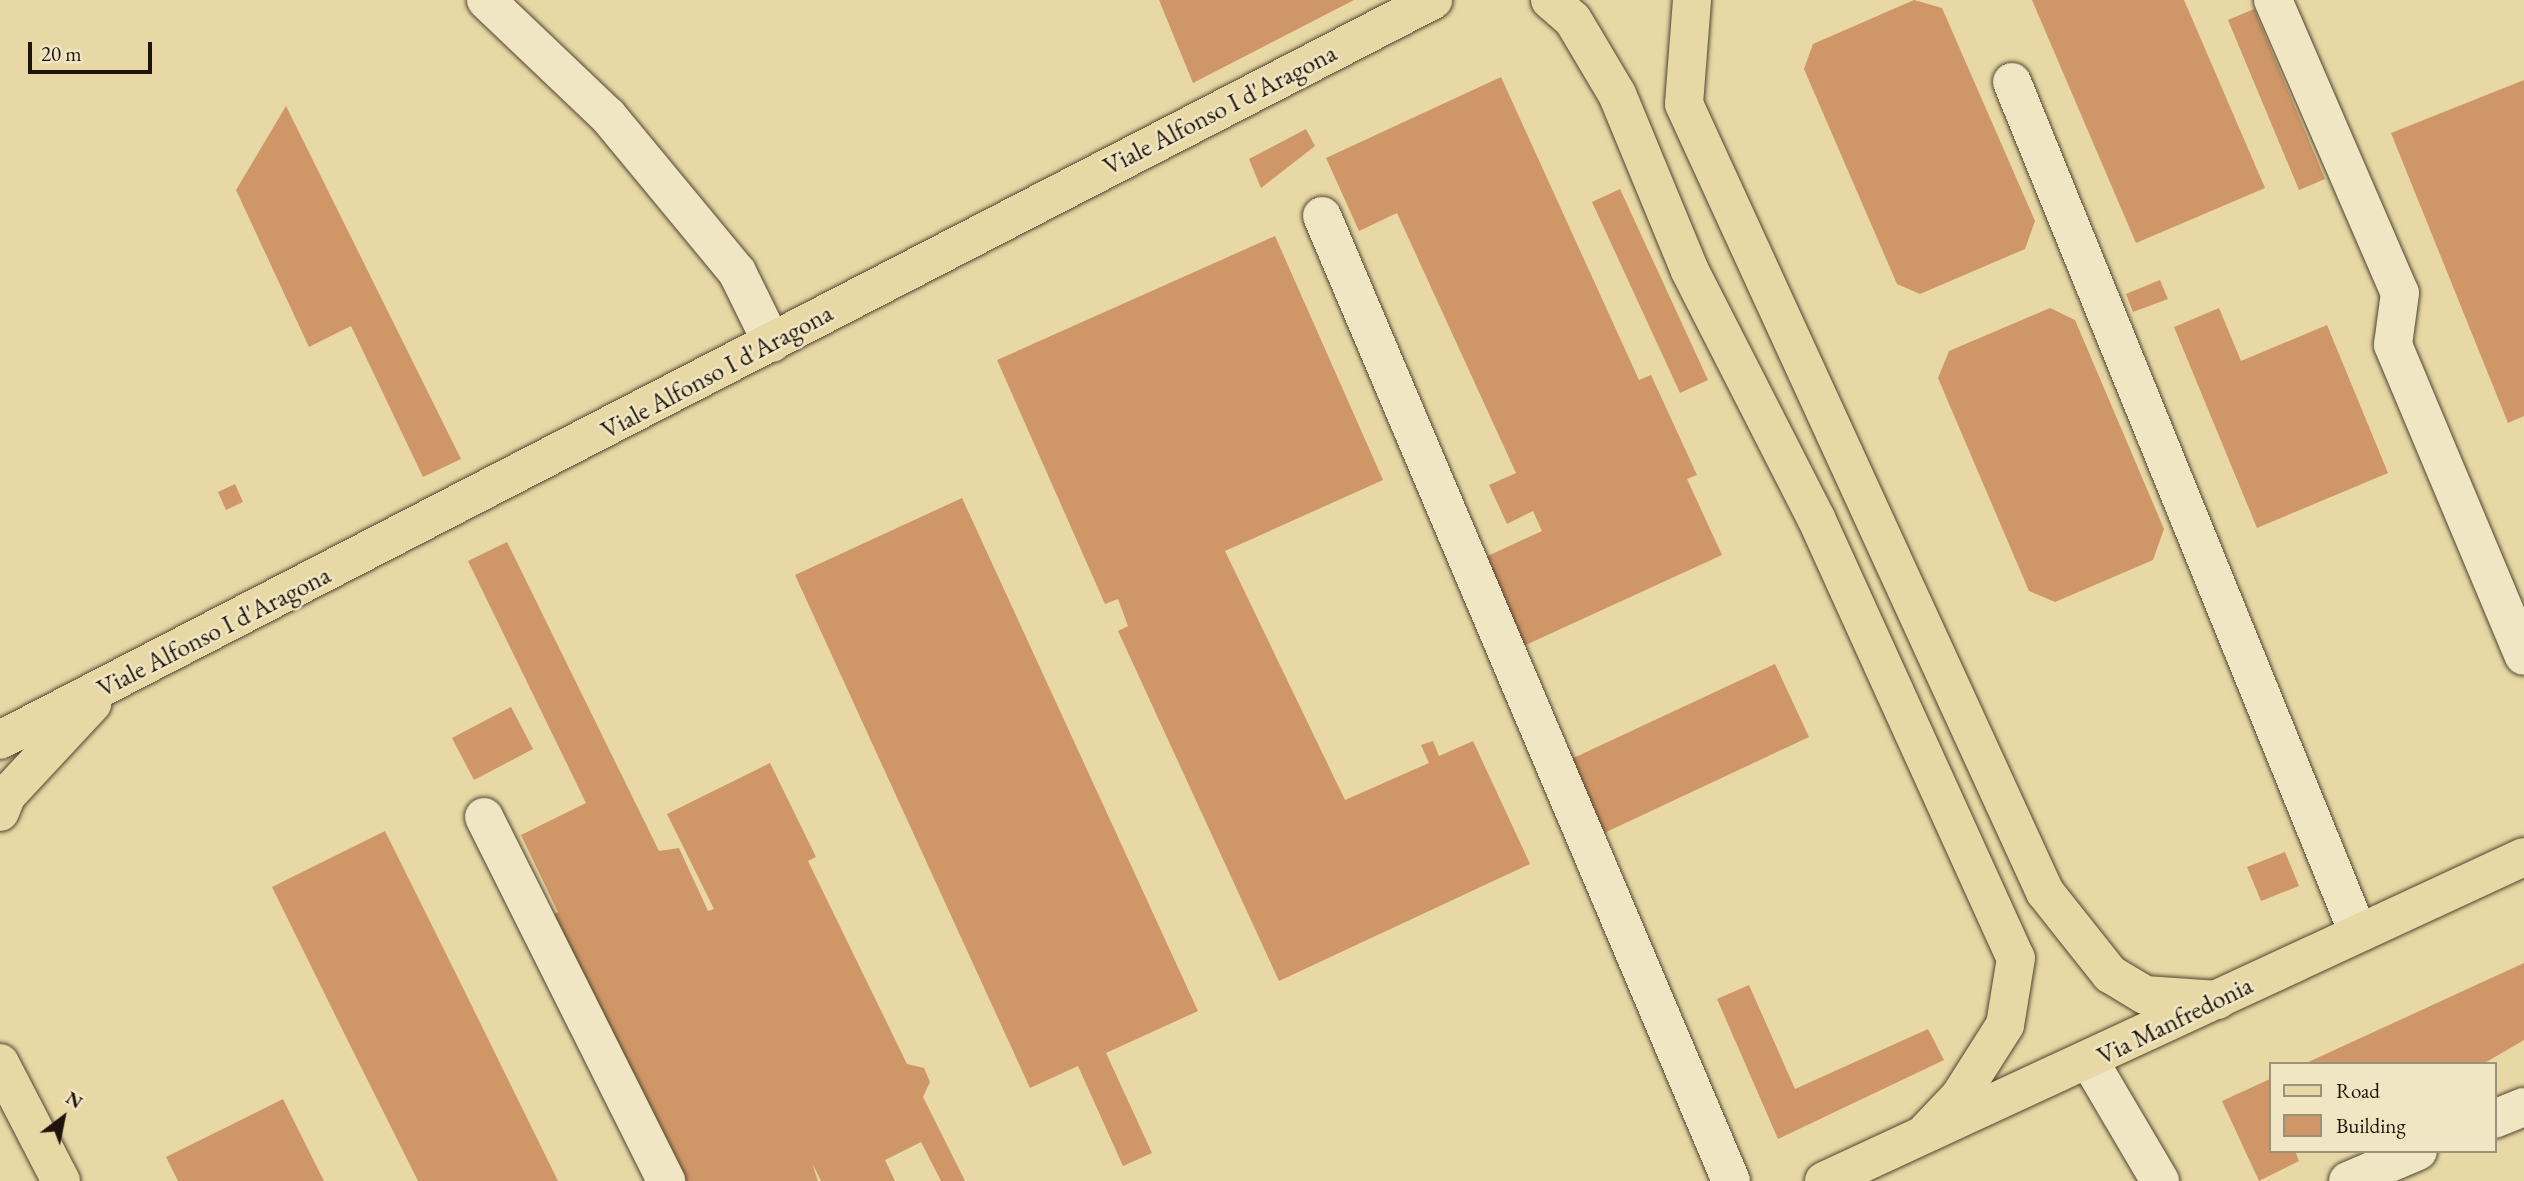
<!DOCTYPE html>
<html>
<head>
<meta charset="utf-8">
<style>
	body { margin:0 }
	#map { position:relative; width:2524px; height:1181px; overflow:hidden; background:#e8d8a5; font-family:"EB Garamond",serif }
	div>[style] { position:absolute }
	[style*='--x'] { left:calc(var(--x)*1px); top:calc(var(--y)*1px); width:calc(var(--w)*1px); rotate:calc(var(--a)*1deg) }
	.building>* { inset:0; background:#cf9668 }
	.roads { filter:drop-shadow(0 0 2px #504531) drop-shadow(0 0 2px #504531) }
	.minor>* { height:38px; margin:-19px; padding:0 19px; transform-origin:19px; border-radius:19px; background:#f0e6c4 }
	.major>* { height:38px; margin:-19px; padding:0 19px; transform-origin:19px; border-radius:19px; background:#e8d8a5 }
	span { translate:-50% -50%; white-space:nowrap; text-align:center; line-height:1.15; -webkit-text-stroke:5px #f0e6c4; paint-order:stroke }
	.street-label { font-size:26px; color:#1e140a }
	.legend { position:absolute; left:2269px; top:1062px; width:228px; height:91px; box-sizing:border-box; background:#f0e6c4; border:2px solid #9c927a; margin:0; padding:9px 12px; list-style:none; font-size:21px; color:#1e140a }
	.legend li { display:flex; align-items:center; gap:14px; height:35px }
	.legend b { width:35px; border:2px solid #9c927a }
	.north { position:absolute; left:28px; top:1083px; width:70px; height:70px; -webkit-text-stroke:5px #f0e6c4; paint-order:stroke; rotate:32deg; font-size:19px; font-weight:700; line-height:28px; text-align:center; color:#1e140a }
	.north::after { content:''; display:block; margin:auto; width:24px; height:32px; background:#1e140a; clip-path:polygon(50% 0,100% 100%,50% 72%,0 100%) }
	.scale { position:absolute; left:28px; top:42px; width:124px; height:32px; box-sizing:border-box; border:4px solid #1e140a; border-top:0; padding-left:9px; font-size:21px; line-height:24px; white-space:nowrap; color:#1e140a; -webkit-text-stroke:5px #f0e6c4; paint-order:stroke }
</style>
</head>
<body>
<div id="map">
	<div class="building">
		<i style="clip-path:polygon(1159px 0,1354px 0,1193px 83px)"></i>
		<i style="clip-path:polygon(1914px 0,1942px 8px,2035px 221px,2025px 249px,1920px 294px,1897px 284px,1804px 69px,1813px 44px)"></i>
		<i style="clip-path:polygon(2032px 0,2184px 0,2265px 188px,2136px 243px)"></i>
		<i style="clip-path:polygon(2254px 9px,2325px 179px,2299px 190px,2228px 20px)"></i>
		<i style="clip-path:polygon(1501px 77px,1639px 380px,1651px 375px,1697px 475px,1687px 479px,1722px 555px,1519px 648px,1479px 560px,1542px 531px,1533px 511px,1507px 524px,1489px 485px,1516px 473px,1397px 213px,1359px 231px,1326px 158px)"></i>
		<i style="clip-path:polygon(2524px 80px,2524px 416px,2508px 423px,2391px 133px)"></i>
		<i style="clip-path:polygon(286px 106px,461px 459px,423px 477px,351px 326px,309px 347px,236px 190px)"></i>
		<i style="clip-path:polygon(1306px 129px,1315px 146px,1261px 188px,1249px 159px)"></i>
		<i style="clip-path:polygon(1620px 189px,1708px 380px,1680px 393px,1592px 202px)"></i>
		<i style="clip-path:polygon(1275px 236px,1383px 480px,1225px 551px,1345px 800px,1429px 763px,1421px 745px,1433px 741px,1439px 756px,1473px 741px,1530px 864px,1279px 981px,1118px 631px,1128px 626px,1118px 599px,1105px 604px,997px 360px)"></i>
		<i style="clip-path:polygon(2160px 280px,2168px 299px,2133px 312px,2126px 294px)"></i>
		<i style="clip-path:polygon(2050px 308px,2075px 320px,2164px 529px,2153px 560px,2055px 602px,2029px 591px,1938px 378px,1949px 351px)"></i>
		<i style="clip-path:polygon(2219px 308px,2241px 361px,2327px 325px,2388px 473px,2257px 528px,2174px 327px)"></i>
		<i style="clip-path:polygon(235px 484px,243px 502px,226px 510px,218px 492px)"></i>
		<i style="clip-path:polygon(962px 498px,1198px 1011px,1106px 1053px,1152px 1153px,1123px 1166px,1078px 1066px,1030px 1088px,795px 575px)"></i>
		<i style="clip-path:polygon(507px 542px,659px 851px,679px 848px,708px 911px,714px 909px,667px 814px,770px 763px,816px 857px,808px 861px,907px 1064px,924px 1068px,930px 1082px,923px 1097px,965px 1181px,941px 1181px,921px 1142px,885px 1160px,895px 1181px,821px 1181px,812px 1163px,818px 1181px,673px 1181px,546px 919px,558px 912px,521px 835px,586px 803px,468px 561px)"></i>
		<i style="clip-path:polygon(1775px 664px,1809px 737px,1602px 834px,1567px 761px)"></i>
		<i style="clip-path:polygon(511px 707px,533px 749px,474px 780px,452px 738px)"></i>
		<i style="clip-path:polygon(385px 831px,460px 982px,558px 1181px,418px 1181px,346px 1037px,272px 887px)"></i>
		<i style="clip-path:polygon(2285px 852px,2299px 886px,2261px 901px,2247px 867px)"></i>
		<i style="clip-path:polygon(2524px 963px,2524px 1040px,2483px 1064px,2304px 1064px)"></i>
		<i style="clip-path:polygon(1749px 985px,1795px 1089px,1928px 1029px,1944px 1060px,1778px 1139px,1717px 999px)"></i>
		<i style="clip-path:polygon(2270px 1079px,2270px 1151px,2295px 1151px,2299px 1161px,2259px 1181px,2222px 1101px)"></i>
		<i style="clip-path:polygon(283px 1099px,324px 1181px,178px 1181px,166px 1157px)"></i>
	</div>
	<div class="roads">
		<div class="minor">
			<i style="--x:486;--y:0;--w:168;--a:43.6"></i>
			<i style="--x:608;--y:116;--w:202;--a:50.4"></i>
			<i style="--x:737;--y:272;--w:79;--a:63.8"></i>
			<i style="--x:2273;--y:0;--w:319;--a:66.6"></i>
			<i style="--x:2400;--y:293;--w:52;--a:97.7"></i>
			<i style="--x:2393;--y:345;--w:337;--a:67.2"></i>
			<i style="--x:2012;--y:82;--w:919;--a:67.87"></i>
			<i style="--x:1322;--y:216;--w:1048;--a:67.03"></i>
			<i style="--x:484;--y:817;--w:407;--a:63.4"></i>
			<i style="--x:2090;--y:1062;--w:138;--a:59.5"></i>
			<i style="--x:2494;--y:1119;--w:32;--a:-22"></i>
			<i style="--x:2348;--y:1181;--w:76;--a:-23.2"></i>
		</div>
		<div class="major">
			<i style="--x:1550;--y:0;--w:30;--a:41"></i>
			<i style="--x:1573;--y:20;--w:86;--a:59.3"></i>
			<i style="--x:1617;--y:94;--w:191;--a:67.6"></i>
			<i style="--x:1690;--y:271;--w:277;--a:63"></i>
			<i style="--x:1816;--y:518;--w:483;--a:65.6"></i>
			<i style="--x:2016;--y:958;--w:68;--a:99.3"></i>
			<i style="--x:2005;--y:1025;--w:84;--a:122.4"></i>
			<i style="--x:1960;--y:1096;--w:50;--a:133.4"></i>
			<i style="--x:1692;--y:0;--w:104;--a:94.4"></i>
			<i style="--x:1684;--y:104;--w:867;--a:65.39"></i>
			<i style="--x:2045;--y:892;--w:105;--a:51.6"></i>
			<i style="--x:2110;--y:974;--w:41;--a:31"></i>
			<i style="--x:2145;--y:995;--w:73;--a:3.9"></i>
			<i style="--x:0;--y:740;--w:1613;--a:-27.31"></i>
			<i style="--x:0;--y:812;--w:18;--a:-68"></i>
			<i style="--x:7;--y:795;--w:125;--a:-47"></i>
			<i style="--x:0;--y:1063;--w:133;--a:62.7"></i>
			<i style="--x:1824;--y:1181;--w:771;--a:-24.84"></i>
		</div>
	</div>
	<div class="street-label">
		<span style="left:1220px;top:110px;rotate:-27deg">Viale Alfonso I d'Aragona</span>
		<span style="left:717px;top:372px;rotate:-28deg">Viale Alfonso I d'Aragona</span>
		<span style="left:214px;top:632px;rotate:-27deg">Viale Alfonso I d'Aragona</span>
		<span style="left:2175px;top:1021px;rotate:-26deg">Via Manfredonia</span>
	</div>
	<ul class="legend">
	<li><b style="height:9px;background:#e8d8a5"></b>Road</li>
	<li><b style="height:19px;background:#cf9668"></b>Building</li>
	</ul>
	<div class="north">N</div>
	<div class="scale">20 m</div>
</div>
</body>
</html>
